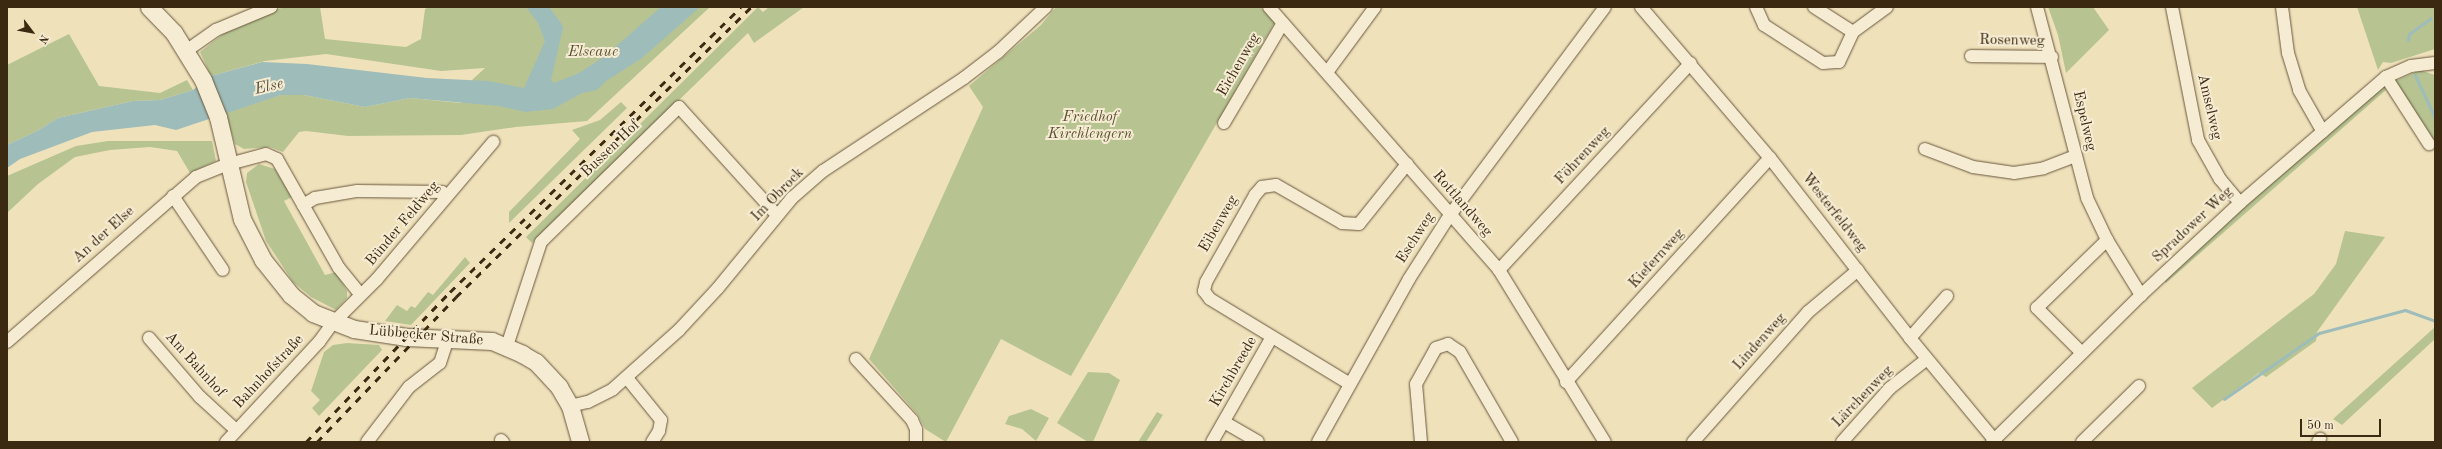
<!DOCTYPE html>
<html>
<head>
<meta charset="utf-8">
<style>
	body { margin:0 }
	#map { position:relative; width:2442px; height:449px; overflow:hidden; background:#efe2bb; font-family:"Old Standard TT",serif }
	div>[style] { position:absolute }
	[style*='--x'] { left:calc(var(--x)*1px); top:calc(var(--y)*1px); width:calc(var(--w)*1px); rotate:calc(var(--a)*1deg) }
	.green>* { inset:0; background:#b7c492 }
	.water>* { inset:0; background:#9dbcba }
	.stream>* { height:3px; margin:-1.5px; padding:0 1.5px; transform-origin:1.5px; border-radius:1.5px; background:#9dbcba }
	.roads { filter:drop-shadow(0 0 1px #69573c) drop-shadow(0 0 1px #69573c) }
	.minor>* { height:12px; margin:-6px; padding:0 6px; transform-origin:6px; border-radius:6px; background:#f5ecd3 }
	.secondary>* { height:17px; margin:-8.5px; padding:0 8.5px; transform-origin:8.5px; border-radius:8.5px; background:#f5ecd3 }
	.rail>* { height:3px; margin-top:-1.5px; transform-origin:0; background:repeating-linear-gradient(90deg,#3c2911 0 7px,transparent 0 14px) }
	span { translate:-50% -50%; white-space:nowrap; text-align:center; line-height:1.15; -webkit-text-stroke:4px #f5ecd3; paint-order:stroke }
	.street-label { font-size:15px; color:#3c2911 }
	.park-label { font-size:15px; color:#5b5031; font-style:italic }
	.water-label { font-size:16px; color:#544e3b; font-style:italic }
	.frame { position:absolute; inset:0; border:8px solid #3c2911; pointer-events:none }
	.north { position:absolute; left:12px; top:12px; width:40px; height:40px; -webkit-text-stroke:3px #f5ecd3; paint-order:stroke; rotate:122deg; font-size:11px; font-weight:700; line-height:16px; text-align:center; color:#3c2911 }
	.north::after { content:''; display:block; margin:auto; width:14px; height:18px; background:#3c2911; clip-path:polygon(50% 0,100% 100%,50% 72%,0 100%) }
	.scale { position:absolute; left:2300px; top:419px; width:81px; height:18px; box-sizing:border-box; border:2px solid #3c2911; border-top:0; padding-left:5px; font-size:12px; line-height:14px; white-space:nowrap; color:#3c2911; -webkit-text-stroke:3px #f5ecd3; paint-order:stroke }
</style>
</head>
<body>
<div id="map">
	<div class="green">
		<i style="clip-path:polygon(284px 7px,320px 7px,325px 39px,406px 47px,421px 39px,425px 9px,429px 7px,710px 7px,587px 121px,516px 127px,461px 135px,348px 136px,306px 131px,299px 132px,283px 152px,270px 147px,244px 149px,235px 144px,225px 112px,281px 95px,304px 95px,365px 107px,410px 98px,461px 103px,472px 80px,485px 68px,441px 71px,326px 54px,265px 61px,211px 76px,200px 52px,232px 27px)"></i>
		<i style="clip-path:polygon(758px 7px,763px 12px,769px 7px,804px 7px,754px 43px,748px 33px,532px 243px,526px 237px)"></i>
		<i style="clip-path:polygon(1056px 7px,1260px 7px,1275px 22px,1071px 376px,1001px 339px,946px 442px,925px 429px,918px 415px,869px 359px,983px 107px,969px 86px,1041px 25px)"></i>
		<i style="clip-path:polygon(2048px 7px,2093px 7px,2109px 30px,2066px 73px,2058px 35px)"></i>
		<i style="clip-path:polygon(2357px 7px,2435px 7px,2435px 49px,2391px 63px,2383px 62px,2378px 70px)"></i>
		<i style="clip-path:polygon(69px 34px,99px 86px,160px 93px,187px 80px,193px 90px,160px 100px,133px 101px,58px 118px,37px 131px,7px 145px,7px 65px)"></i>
		<i style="clip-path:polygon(2420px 70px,2435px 75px,2435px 145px,2393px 82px)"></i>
		<i style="clip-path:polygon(2384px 86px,2386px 90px,2166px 283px,2164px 280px,2240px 209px)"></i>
		<i style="clip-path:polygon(621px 102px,627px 108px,509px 223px,509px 212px,580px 139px,572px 130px,600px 120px)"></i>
		<i style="clip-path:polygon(108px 141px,212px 141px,216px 161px,190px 173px,177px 151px,150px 147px,110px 150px,75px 157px,38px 184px,7px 213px,7px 176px,76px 146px)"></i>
		<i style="clip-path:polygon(259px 164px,275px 169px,278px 174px,292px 197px,284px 201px,325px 275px,336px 272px,347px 291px,347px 298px,336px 310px,311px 297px,293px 282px,266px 241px,246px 182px,247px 173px)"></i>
		<i style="clip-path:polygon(2345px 231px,2385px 237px,2317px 332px,2316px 341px,2266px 377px,2259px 373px,2212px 408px,2192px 388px,2314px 294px,2336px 264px)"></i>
		<i style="clip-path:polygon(465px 257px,470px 263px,411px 325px,385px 321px,397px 305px,407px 311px,411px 306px,415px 308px,428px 292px,433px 295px)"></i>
		<i style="clip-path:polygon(2435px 327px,2435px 339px,2342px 425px,2333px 419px)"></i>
		<i style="clip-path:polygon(347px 343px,379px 345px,382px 350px,319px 416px,312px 408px,320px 400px,311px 391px,324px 352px,333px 345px)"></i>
		<i style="clip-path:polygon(1088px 372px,1109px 373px,1120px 380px,1093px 442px,1088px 442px,1057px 423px)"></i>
		<i style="clip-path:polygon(1031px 409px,1049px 418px,1036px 441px,1022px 429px,1005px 424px,1009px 416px)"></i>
		<i style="clip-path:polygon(1157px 412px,1163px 415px,1146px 442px,1138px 442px)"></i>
	</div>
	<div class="water">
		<i style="clip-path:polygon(526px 7px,549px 7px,561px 23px,563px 28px,551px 80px,554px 83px,579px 73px,605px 56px,661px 7px,700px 7px,642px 58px,606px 81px,597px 90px,582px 93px,553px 109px,526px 112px,499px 106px,410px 98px,365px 107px,304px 95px,281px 95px,176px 130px,155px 125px,92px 132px,20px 159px,7px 168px,7px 145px,37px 131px,58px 118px,133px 101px,160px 100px,193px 90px,211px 76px,262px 62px,307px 64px,427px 78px,488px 81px,524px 88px,545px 41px,538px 23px)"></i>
	</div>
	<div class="stream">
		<i style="--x:2408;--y:40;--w:6;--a:-81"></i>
		<i style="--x:2409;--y:34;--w:27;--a:-36"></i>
		<i style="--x:2415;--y:75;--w:47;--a:65.1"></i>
		<i style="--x:2224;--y:399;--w:116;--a:-34.8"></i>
		<i style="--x:2319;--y:333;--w:89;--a:-15"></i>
		<i style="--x:2405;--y:310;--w:32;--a:20"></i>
	</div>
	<div class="roads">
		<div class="minor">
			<i style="--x:1269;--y:7;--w:349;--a:48.8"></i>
			<i style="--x:1499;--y:270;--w:202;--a:58.4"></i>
			<i style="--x:1641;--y:7;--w:199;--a:49.5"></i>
			<i style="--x:1770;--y:158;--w:228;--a:52.1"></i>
			<i style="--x:1910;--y:338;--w:135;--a:50.4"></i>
			<i style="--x:1756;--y:7;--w:20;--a:66"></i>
			<i style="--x:1764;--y:25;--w:70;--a:32.8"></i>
			<i style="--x:1823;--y:63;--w:16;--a:-4"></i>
			<i style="--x:1839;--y:62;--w:33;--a:-65"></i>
			<i style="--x:1853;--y:32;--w:42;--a:-36.3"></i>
			<i style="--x:1814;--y:7;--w:46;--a:32.7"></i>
			<i style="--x:2037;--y:7;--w:197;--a:75.3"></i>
			<i style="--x:2087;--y:198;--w:47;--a:64.5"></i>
			<i style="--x:2107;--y:240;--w:65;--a:58.3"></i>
			<i style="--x:2172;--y:7;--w:136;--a:78.9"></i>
			<i style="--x:2198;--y:140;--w:45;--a:60.6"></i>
			<i style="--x:2220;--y:179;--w:31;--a:50"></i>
			<i style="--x:2282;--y:7;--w:46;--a:82.6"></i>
			<i style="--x:2288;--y:53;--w:39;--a:73"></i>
			<i style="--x:2299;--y:90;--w:48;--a:60.3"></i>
			<i style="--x:186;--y:51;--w:37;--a:-35"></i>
			<i style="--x:216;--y:30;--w:60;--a:-22.7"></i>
			<i style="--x:1971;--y:56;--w:81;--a:0.7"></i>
			<i style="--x:1328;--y:71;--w:79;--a:-53.7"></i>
			<i style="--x:2386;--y:77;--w:80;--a:57.3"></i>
			<i style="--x:1224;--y:123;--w:116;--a:-59.5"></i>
			<i style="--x:1925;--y:149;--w:51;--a:20.6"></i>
			<i style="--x:1973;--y:167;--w:41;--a:8.3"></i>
			<i style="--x:2014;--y:173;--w:30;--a:-9"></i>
			<i style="--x:2044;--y:168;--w:34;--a:-21"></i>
			<i style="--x:173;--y:196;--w:89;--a:56"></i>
			<i style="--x:303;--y:205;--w:14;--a:-30"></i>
			<i style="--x:315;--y:198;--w:43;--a:-9.5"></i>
			<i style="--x:357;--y:191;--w:85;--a:0.7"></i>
			<i style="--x:442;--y:192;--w:6;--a:39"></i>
			<i style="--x:1499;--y:270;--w:282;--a:-47.2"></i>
			<i style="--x:149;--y:338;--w:78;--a:49.2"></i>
			<i style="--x:200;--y:397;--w:49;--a:42.5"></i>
			<i style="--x:1910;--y:338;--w:56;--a:-48.6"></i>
			<i style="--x:7;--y:342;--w:251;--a:-41.1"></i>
			<i style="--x:196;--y:177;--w:35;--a:-22"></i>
			<i style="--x:229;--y:164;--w:38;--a:-15"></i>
			<i style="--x:266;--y:154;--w:12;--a:24"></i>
			<i style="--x:277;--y:159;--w:125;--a:60.4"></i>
			<i style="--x:339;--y:268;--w:33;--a:51"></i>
			<i style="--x:507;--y:346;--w:109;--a:-71.9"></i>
			<i style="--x:541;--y:242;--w:193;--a:-44.4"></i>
			<i style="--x:679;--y:107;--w:146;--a:47.8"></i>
			<i style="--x:2082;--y:353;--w:64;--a:-135"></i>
			<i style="--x:2037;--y:308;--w:98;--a:-44.2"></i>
			<i style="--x:856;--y:359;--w:83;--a:47.4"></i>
			<i style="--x:912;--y:420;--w:10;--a:66"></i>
			<i style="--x:916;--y:429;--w:13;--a:90"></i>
			<i style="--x:627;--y:378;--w:54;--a:51"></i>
			<i style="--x:661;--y:420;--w:11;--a:100"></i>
			<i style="--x:659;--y:431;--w:13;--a:122"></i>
			<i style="--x:1566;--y:382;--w:303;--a:-47.7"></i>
			<i style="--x:1350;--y:384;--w:164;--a:-148.7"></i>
			<i style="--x:1210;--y:299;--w:10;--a:-127"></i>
			<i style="--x:1204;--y:291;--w:9;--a:-77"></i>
			<i style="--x:1206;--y:282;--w:100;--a:-60.6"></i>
			<i style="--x:1255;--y:195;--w:11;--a:-49"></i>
			<i style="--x:1262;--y:187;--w:14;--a:-8"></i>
			<i style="--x:1276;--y:185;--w:76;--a:29.9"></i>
			<i style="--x:1342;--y:223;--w:17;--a:3"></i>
			<i style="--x:1359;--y:224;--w:77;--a:-51.3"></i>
			<i style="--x:570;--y:406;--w:18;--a:-13"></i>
			<i style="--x:588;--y:402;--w:28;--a:-27"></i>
			<i style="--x:613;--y:389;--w:89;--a:-41.8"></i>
			<i style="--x:679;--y:330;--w:57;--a:-47.1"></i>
			<i style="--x:718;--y:288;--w:117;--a:-50.6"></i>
			<i style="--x:792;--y:198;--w:41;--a:-41.1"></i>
			<i style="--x:823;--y:171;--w:169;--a:-33.4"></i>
			<i style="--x:964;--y:78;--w:43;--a:-37.4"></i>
			<i style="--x:998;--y:52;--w:66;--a:-43.2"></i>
			<i style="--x:1224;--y:422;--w:39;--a:30"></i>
			<i style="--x:501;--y:440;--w:3;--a:45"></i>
			<i style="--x:226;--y:442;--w:137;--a:-47.1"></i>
			<i style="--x:319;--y:342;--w:24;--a:-54"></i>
			<i style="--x:333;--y:323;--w:62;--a:-45"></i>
			<i style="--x:377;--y:279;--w:180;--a:-49.7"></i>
			<i style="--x:367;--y:442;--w:69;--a:-52.6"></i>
			<i style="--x:409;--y:387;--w:39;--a:-38"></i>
			<i style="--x:440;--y:363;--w:25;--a:-72"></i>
			<i style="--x:1212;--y:442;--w:121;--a:-60.3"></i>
			<i style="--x:1318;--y:442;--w:187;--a:-60.8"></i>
			<i style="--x:1409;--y:279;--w:76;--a:-57.4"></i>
			<i style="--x:1450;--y:215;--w:259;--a:-53.3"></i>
			<i style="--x:1421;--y:442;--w:58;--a:-94.9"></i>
			<i style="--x:1416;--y:384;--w:41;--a:-60.9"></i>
			<i style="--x:1436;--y:348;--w:13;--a:-18"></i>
			<i style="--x:1448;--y:344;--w:14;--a:34"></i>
			<i style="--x:1460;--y:352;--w:104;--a:60"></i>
			<i style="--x:1693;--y:442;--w:174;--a:-48.5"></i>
			<i style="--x:1808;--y:312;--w:65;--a:-40"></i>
			<i style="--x:1842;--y:442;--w:72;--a:-48.4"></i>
			<i style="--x:1890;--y:388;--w:47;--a:-38.1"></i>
			<i style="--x:1992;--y:442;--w:209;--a:-44.6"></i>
			<i style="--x:2141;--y:295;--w:135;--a:-42.9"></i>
			<i style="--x:2240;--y:203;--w:193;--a:-40.8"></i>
			<i style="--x:2386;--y:77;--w:27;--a:-24"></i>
			<i style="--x:2411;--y:66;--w:24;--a:-7"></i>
			<i style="--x:2082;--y:442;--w:80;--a:-44.5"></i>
			<i style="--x:2318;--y:442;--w:4;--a:-56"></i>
		</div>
		<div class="secondary">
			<i style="--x:149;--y:7;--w:36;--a:46"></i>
			<i style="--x:174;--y:33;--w:55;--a:58.3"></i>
			<i style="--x:203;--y:80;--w:40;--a:68"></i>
			<i style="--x:218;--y:117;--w:105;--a:76.8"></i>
			<i style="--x:242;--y:219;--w:46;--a:62.9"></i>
			<i style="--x:263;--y:260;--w:45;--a:51.3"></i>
			<i style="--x:291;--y:295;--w:28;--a:39"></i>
			<i style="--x:313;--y:313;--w:44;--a:21.3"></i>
			<i style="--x:354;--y:329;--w:53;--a:8.7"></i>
			<i style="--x:406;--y:337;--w:86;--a:2.7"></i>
			<i style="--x:492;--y:341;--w:33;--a:23"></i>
			<i style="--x:522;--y:354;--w:16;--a:30"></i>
			<i style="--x:536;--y:362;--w:34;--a:47"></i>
			<i style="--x:559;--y:387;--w:22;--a:60"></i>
			<i style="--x:570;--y:406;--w:37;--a:74"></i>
		</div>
	</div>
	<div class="rail">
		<i style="--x:306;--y:442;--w:208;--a:-46.2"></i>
		<i style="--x:450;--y:292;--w:407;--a:-44.4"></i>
		<i style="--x:317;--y:442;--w:201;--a:-46.2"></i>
		<i style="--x:456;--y:297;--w:414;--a:-44.5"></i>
	</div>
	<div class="street-label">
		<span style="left:2012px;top:41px;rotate:1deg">Rosenweg</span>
		<span style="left:1239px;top:65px;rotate:-60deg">Eichenweg</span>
		<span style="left:2209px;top:107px;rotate:77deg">Amselweg</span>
		<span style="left:2084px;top:121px;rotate:77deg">Espelweg</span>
		<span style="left:611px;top:149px;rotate:-44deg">Bussen Hof</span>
		<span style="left:1583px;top:156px;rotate:-47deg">Föhrenweg</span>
		<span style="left:778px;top:195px;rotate:-46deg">Im Obrock</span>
		<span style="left:1462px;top:204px;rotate:49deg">Rottlandweg</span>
		<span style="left:1834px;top:213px;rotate:52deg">Westerfeldweg</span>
		<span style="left:403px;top:224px;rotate:-50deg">Bünder Feldweg</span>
		<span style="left:1219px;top:224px;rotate:-60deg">Eibenweg</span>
		<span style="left:2193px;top:225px;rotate:-43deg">Spradower Weg</span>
		<span style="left:104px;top:235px;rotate:-42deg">An der Else</span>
		<span style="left:1416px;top:238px;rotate:-57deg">Eschweg</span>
		<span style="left:1657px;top:259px;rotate:-48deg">Kiefernweg</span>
		<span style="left:426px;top:336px;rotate:5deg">Lübbecker Straße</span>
		<span style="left:1760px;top:342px;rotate:-48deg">Lindenweg</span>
		<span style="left:195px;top:365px;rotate:48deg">Am Bahnhof</span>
		<span style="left:269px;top:372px;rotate:-47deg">Bahnhofstraße</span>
		<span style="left:1234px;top:372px;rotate:-60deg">Kirchbreede</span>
		<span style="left:1863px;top:397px;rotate:-46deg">Lärchenweg</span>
	</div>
	<div class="park-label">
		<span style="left:593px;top:53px">Elseaue</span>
		<span style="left:1090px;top:126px">Friedhof<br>Kirchlengern</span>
	</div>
	<div class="water-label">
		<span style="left:269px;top:87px;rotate:-13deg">Else</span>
	</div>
	<div class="frame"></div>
	<div class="north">N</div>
	<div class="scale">50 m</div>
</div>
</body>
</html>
